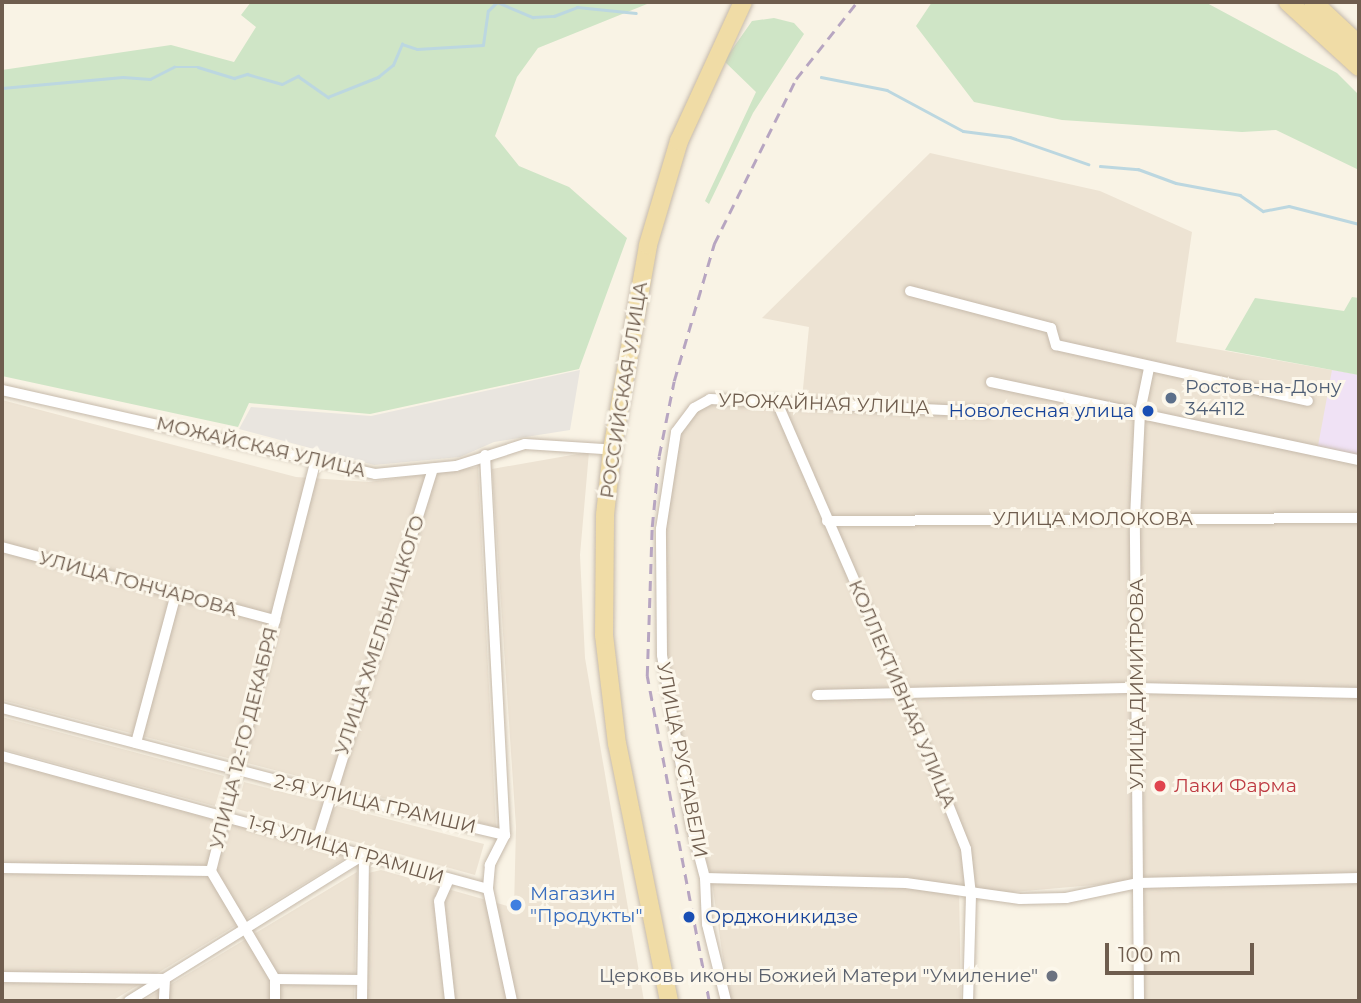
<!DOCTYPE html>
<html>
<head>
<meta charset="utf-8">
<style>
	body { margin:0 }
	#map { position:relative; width:1361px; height:1003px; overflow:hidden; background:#f9f3e5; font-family:Montserrat,sans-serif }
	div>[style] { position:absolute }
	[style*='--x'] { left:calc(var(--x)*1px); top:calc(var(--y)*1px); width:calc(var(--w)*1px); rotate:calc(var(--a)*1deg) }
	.residential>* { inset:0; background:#ede3d3 }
	.industrial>* { inset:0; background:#e9e5df }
	.education>* { inset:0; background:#f0e2f5 }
	.green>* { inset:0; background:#cfe5c6 }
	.stream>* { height:2.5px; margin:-1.25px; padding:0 1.25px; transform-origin:1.25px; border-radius:1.25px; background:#bcd7e0 }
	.roads { filter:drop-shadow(0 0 2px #c6baab) drop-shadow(0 0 2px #c6baab) }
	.street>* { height:10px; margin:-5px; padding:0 5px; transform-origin:5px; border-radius:5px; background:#fff }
	.primary>* { height:18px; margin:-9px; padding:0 9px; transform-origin:9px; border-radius:9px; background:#f0dca6 }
	.rail>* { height:2.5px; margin-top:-1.25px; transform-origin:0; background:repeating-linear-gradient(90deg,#b7a5c1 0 10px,transparent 0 17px) }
	.dots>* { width:19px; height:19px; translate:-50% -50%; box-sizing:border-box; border:4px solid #fcf7eb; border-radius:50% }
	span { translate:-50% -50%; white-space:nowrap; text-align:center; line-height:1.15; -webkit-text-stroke:6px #fcf7eb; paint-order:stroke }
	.service-label { font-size:19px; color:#4e5e75 }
	.left { translate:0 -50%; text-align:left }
	.street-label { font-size:19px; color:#6f5d4e }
	.transit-label { font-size:19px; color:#164399 }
	.right { translate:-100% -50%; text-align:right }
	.health-label { font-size:19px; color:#be3a42 }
	.shop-label { font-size:19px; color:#366cbe }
	.worship-label { font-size:19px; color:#5b616d }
	.frame { position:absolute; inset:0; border:4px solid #6f5d4e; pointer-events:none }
	.scale { position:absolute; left:1105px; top:943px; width:149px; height:32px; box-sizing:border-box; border:4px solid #6f5d4e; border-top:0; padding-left:9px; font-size:21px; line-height:24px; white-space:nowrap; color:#6f5d4e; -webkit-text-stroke:5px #fcf7eb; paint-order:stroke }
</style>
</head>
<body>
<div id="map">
	<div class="residential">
		<i style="clip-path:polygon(930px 153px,1100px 191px,1192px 232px,1176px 342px,1359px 375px,1359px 1001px,1139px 1001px,1140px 881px,989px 894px,959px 887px,961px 1001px,729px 1001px,711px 875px,694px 824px,667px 654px,662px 536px,679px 434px,696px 410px,712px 405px,801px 409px,809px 327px,762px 318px)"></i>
		<i style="clip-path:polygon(2px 400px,296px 477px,369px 482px,478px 467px,496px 827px,2px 700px)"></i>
		<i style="clip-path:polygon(589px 452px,580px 555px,585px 658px,644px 1001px,363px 1001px,364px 874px,381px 870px,514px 908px,516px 827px,492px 469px)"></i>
		<i style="clip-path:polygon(2px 717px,224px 776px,215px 806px,2px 749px)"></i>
		<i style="clip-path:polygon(2px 758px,351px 855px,112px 1001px,2px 1001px)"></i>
		<i style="clip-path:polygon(244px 782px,484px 844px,475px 875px,237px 809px)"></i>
		<i style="clip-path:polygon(357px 872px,354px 1001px,143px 1001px)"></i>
	</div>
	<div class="industrial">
		<i style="clip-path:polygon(580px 370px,570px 430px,494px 442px,460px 457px,374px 465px,239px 429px,251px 407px,371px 416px)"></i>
	</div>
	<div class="education">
		<i style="clip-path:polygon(1332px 370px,1359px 375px,1359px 456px,1318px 446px)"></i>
	</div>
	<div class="green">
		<i style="clip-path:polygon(251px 2px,652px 2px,538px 48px,517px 77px,495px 136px,519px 166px,569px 187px,627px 238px,579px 369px,370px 414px,249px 403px,238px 427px,2px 376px,2px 70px,171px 45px,234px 62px,256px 27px,241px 15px)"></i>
		<i style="clip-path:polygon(932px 2px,1205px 2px,1337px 73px,1359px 95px,1359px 170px,1276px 130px,1242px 132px,1062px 120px,974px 102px,916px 26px)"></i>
		<i style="clip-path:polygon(774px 18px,794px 23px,804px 34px,753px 113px,709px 204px,705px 201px,756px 92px,724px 61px,752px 21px)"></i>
		<i style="clip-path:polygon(1352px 297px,1359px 298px,1359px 375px,1225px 350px,1255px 298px,1344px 311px)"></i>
	</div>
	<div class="stream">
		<i style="--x:821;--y:77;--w:67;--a:11.1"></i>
		<i style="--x:887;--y:90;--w:86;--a:28.3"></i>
		<i style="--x:963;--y:131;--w:47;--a:7.3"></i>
		<i style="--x:1010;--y:137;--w:83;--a:19.1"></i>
		<i style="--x:2;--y:88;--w:121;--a:-5.2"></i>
		<i style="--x:123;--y:77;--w:27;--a:4"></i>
		<i style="--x:150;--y:79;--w:27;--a:-27"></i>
		<i style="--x:174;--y:67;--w:24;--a:0"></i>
		<i style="--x:198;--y:67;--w:38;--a:17"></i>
		<i style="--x:234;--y:78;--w:14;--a:-17"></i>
		<i style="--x:247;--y:74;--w:36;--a:16"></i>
		<i style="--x:282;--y:84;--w:18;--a:-27"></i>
		<i style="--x:298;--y:76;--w:37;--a:35"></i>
		<i style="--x:328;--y:97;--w:54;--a:-21.8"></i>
		<i style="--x:378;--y:77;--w:19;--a:-39"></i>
		<i style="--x:393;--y:65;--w:23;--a:-67"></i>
		<i style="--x:402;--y:44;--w:16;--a:18"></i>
		<i style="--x:417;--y:49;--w:66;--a:-3.5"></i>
		<i style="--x:483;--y:45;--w:34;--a:-82"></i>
		<i style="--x:488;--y:11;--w:13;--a:-45"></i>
		<i style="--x:497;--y:2;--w:39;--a:23"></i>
		<i style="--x:533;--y:17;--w:21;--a:-3"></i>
		<i style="--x:554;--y:16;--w:25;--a:-21"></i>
		<i style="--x:577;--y:7;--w:59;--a:5.8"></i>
		<i style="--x:1100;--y:166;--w:38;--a:5"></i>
		<i style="--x:1138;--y:169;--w:40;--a:20.2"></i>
		<i style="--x:1176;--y:183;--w:65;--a:10.6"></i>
		<i style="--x:1240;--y:195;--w:28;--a:35"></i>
		<i style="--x:1263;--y:211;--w:26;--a:-11"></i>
		<i style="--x:1289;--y:206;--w:72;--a:14.4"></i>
	</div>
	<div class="roads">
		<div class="street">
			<i style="--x:910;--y:291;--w:146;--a:14.7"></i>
			<i style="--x:1051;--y:328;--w:18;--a:74"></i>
			<i style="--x:1056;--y:345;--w:258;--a:12.5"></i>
			<i style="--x:991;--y:382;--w:376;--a:12"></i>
			<i style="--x:2;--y:390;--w:382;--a:12.7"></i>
			<i style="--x:375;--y:474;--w:81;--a:-5.6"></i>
			<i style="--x:456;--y:466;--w:72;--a:-17.7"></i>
			<i style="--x:525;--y:444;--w:78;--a:3.7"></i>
			<i style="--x:776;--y:400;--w:318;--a:66.5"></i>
			<i style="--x:903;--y:692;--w:169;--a:68.1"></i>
			<i style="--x:966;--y:849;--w:46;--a:83.8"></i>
			<i style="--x:971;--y:895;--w:106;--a:91.6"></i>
			<i style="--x:485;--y:455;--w:381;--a:87"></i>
			<i style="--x:505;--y:835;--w:34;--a:117"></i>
			<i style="--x:490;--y:865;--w:24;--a:95"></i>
			<i style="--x:488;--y:889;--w:115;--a:77.9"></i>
			<i style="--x:827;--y:521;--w:532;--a:-0.32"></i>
			<i style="--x:2;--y:547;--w:283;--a:15"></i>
			<i style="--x:817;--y:695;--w:320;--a:-1.3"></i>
			<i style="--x:1137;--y:688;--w:222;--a:1.3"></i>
			<i style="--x:2;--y:708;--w:339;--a:14.7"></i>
			<i style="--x:330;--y:794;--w:180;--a:13.2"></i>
			<i style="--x:136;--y:743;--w:154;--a:-75"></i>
			<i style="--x:2;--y:756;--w:504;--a:15.3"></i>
			<i style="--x:317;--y:841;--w:390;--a:-72.7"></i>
			<i style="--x:2;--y:868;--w:209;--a:0.8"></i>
			<i style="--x:705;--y:878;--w:201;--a:1.4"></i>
			<i style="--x:906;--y:883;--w:115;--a:8"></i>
			<i style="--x:1020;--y:899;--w:46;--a:-1.2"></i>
			<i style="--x:1066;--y:898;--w:74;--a:-11.8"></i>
			<i style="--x:1138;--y:883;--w:221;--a:-1.3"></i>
			<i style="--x:449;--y:879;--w:24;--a:114"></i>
			<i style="--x:439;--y:901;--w:101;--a:83.7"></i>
			<i style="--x:2;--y:977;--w:163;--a:0.7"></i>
			<i style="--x:165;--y:979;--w:22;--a:93"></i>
			<i style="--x:275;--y:979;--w:87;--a:0.7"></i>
			<i style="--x:129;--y:1001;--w:277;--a:-31.9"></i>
			<i style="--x:275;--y:1001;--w:22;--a:-90"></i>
			<i style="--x:275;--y:979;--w:126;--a:-120.7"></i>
			<i style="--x:211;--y:871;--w:422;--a:-75.7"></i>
			<i style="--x:362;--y:1001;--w:146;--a:-89.2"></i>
			<i style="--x:726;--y:1001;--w:79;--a:-103.9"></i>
			<i style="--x:707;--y:924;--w:46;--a:-92.5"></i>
			<i style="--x:705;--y:878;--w:55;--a:-104.8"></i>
			<i style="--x:691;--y:825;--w:172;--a:-99.7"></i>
			<i style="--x:662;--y:655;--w:126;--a:-90.5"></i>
			<i style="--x:661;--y:529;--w:98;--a:-81.2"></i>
			<i style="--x:676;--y:432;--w:30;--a:-53"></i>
			<i style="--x:694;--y:408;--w:18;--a:-29"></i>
			<i style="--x:710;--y:399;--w:278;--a:2.7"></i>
			<i style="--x:1139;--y:1001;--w:483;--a:-90.5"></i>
			<i style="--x:1135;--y:518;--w:106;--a:-87.3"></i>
			<i style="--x:1140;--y:412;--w:45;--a:-78.4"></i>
		</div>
		<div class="primary">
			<i style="--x:1288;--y:2;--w:96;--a:42.5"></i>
			<i style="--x:1313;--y:2;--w:63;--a:43.1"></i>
			<i style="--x:669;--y:1001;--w:262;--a:-101.4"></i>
			<i style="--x:617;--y:744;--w:110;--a:-96.8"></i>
			<i style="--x:604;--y:635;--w:120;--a:-89.5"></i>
			<i style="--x:605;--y:515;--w:65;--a:-83.9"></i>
			<i style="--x:612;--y:450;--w:208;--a:-80"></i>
			<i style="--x:648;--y:245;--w:109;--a:-73.4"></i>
			<i style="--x:679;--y:141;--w:153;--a:-65.3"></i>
		</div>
	</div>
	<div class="rail">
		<i style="--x:709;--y:1001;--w:331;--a:-100.8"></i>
		<i style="--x:647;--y:676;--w:149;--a:-88.1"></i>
		<i style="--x:652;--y:527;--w:71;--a:-84.4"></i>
		<i style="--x:659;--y:456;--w:76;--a:-78.7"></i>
		<i style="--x:674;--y:381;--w:143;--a:-73.7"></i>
		<i style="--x:714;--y:244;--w:184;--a:-63.6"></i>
		<i style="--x:796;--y:79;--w:98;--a:-51.6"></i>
	</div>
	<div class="dots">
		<i style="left:1171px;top:398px;background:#5c6f8a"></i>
		<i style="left:1148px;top:411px;background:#1a4fb4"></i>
		<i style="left:1160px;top:786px;background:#e0444e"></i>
		<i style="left:516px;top:905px;background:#3f7fe0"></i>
		<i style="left:689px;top:917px;background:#1a4fb4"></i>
		<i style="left:1052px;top:976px;background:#6b7280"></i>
	</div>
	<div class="service-label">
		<span class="left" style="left:1185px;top:398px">Ростов-на-Дону<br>344112</span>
	</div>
	<div class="street-label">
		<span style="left:624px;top:390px;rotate:-81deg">РОССИЙСКАЯ УЛИЦА</span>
		<span style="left:824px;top:404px;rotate:2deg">УРОЖАЙНАЯ УЛИЦА</span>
		<span style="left:261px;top:447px;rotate:13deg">МОЖАЙСКАЯ УЛИЦА</span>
		<span style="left:1093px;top:519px">УЛИЦА МОЛОКОВА</span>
		<span style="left:138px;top:584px;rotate:15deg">УЛИЦА ГОНЧАРОВА</span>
		<span style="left:380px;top:635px;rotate:-72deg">УЛИЦА ХМЕЛЬНИЦКОГО</span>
		<span style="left:1137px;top:684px;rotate:-90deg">УЛИЦА ДИМИТРОВА</span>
		<span style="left:902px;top:694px;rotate:67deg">КОЛЛЕКТИВНАЯ УЛИЦА</span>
		<span style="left:244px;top:738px;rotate:-76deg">УЛИЦА 12-ГО ДЕКАБРЯ</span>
		<span style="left:682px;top:760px;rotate:79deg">УЛИЦА РУСТАВЕЛИ</span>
		<span style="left:375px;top:804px;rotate:13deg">2-Я УЛИЦА ГРАМШИ</span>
		<span style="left:346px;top:850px;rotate:16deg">1-Я УЛИЦА ГРАМШИ</span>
	</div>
	<div class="transit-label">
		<span class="right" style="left:1134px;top:411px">Новолесная улица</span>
		<span class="left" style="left:705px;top:917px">Орджоникидзе</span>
	</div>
	<div class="health-label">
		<span class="left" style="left:1174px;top:786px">Лаки Фарма</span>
	</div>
	<div class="shop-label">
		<span class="left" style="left:530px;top:905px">Магазин<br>"Продукты"</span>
	</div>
	<div class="worship-label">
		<span class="right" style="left:1038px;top:976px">Церковь иконы Божией Матери "Умиление"</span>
	</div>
	<div class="frame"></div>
	<div class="scale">100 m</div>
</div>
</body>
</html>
